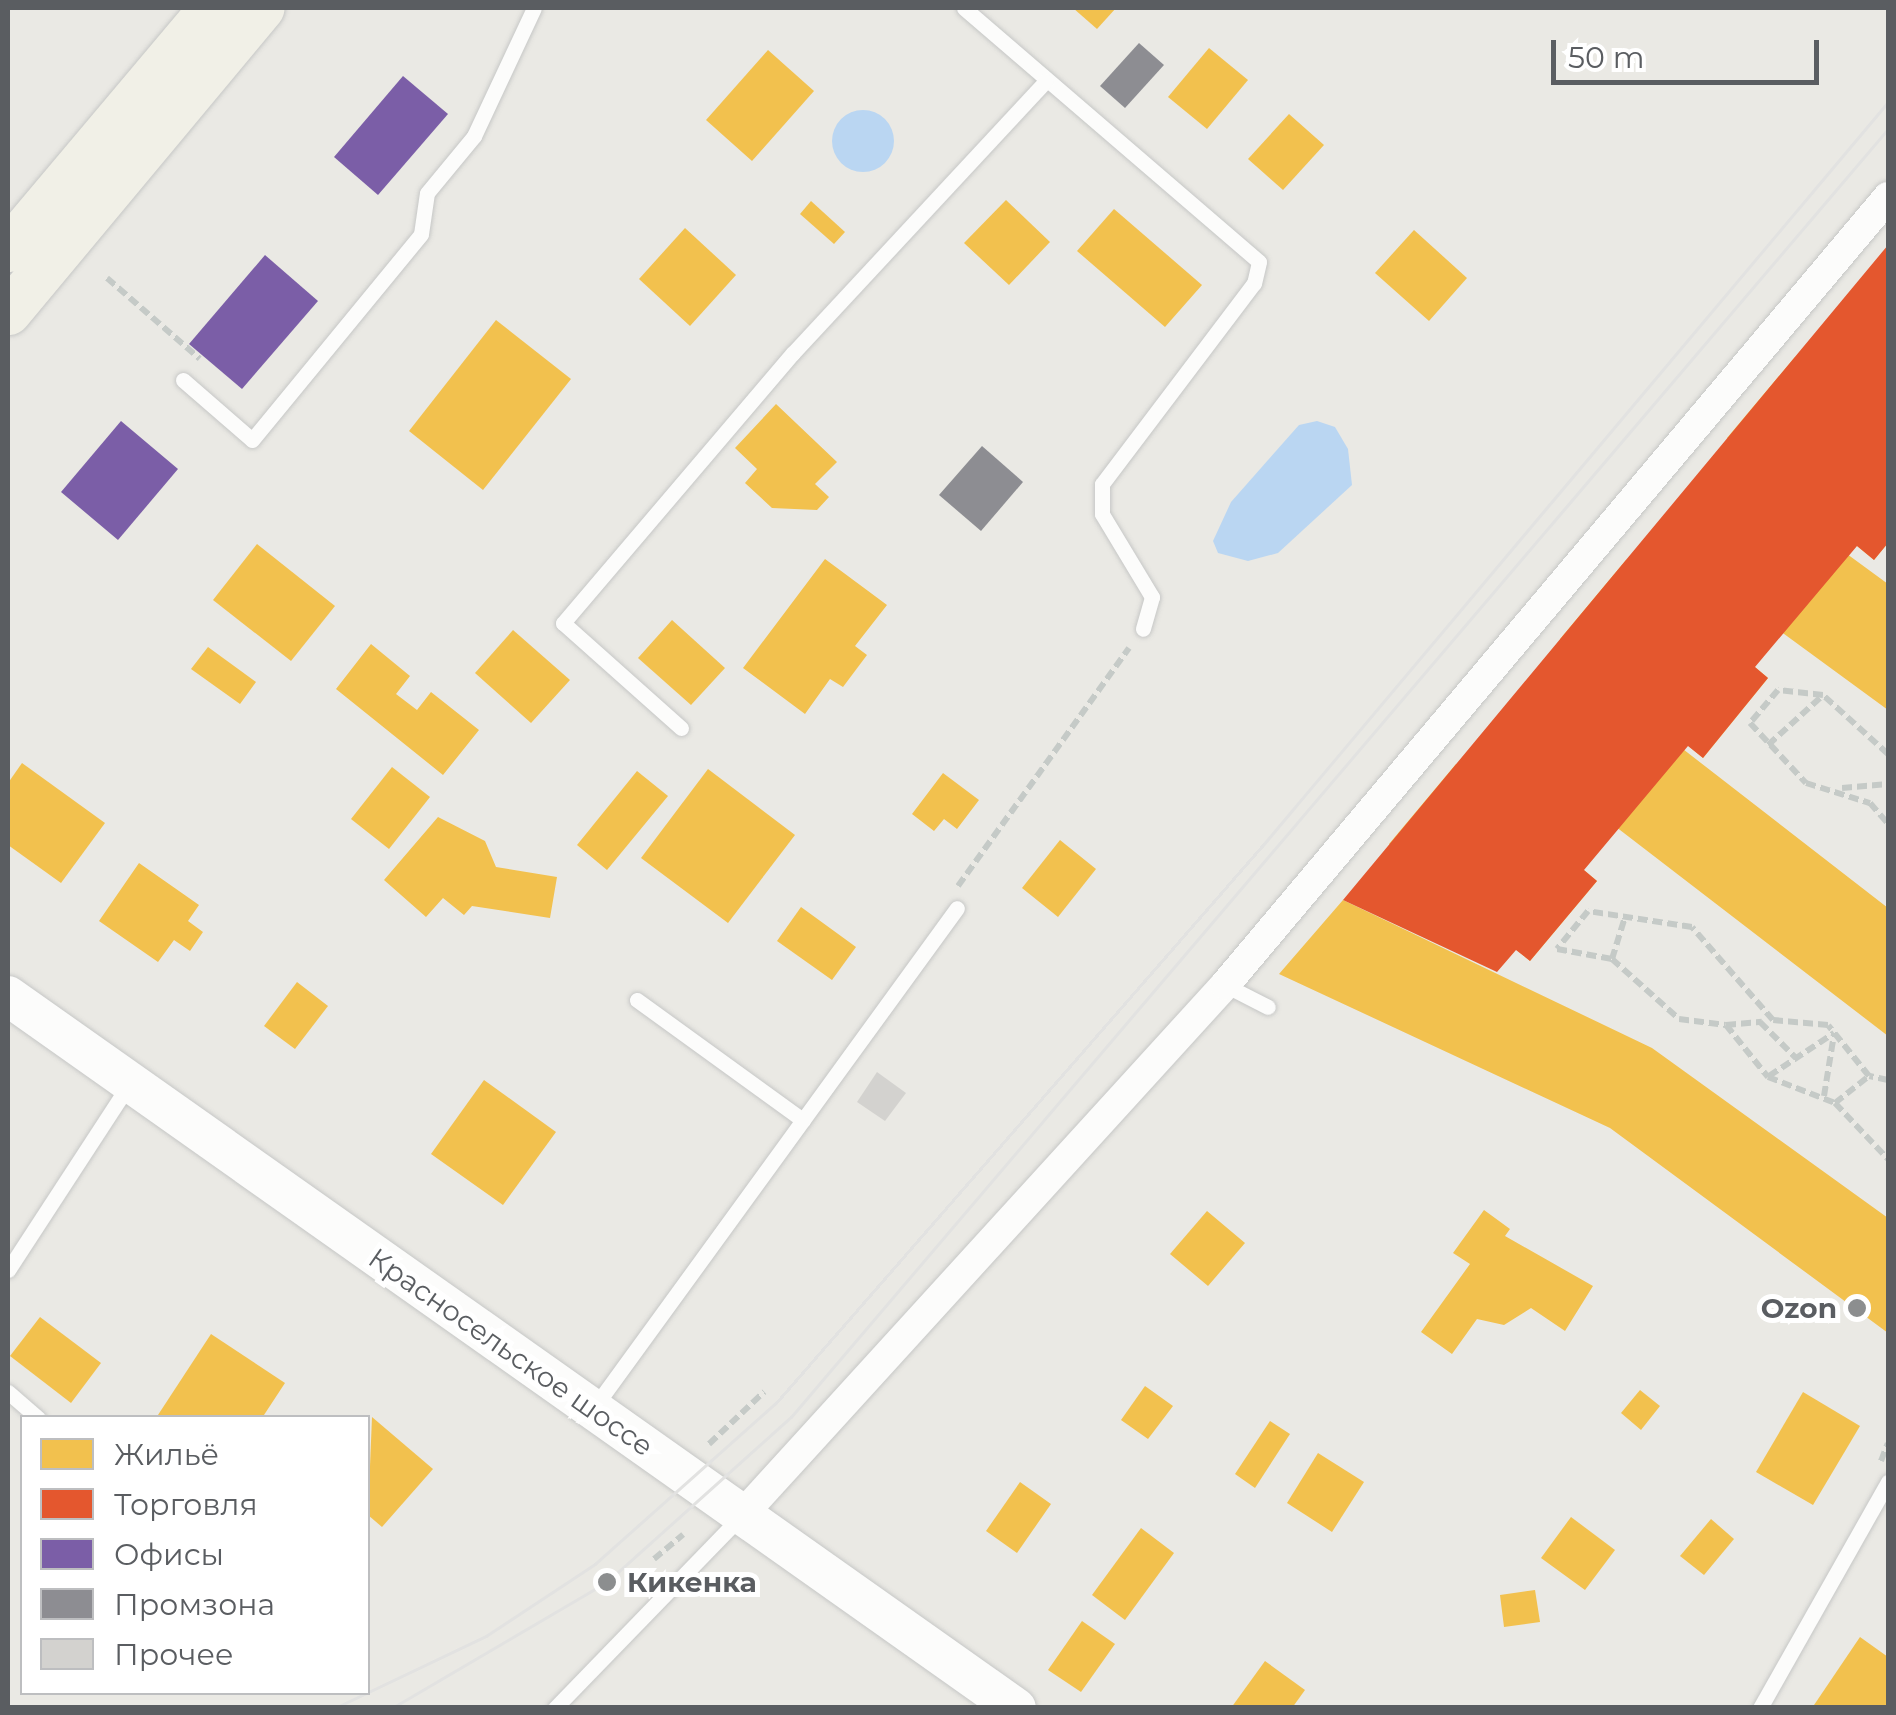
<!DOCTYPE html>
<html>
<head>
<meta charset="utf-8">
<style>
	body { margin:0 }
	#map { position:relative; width:1896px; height:1715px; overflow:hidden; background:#eae9e4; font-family:Montserrat,sans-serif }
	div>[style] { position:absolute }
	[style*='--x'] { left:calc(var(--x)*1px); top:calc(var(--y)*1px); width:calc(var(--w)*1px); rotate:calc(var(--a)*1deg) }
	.water>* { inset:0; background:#bad6f2 }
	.round { border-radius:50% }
	.homes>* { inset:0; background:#f2c14e }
	.shops>* { inset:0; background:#e4572e }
	.offices>* { inset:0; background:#7b5ea7 }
	.industry>* { inset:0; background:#8d8d92 }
	.building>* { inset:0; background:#d3d2cf }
	.path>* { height:6px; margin-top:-3px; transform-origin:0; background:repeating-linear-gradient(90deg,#c5cac7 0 10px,transparent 0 15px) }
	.roads { filter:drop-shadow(0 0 2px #c6c7c6) drop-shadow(0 0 2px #c6c7c6) }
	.service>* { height:15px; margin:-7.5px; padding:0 7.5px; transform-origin:7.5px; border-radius:7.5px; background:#fcfcfb }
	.minor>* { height:30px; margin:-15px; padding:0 15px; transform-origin:15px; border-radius:15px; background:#fcfcfb }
	.secondary>* { height:40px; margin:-20px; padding:0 20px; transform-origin:20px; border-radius:20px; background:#fcfcfb }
	.primary>* { height:45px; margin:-22.5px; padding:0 22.5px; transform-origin:22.5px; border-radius:22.5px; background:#f1f0e7 }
	.tram>* { height:2.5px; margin:-1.25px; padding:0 1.25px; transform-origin:1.25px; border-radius:1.25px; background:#e2e2e1 }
	.dots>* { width:28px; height:28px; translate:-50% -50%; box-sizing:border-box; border:5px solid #fff; border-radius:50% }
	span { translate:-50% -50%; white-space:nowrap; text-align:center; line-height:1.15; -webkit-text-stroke:10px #fff; paint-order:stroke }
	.poi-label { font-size:28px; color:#5a5d61; font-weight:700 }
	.right { translate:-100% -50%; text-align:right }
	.left { translate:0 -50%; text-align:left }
	.street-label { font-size:28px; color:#5a5d61 }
	.frame { position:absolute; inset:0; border:10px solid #5a5d61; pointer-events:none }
	.legend { position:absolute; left:20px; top:1415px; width:350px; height:280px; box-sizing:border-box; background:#fff; border:2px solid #bdbec0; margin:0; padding:12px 18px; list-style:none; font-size:30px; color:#5a5d61 }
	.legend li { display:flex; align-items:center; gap:20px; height:50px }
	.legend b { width:50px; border:2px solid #bdbec0 }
	.scale { position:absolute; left:1551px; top:40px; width:268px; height:45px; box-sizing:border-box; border:5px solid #5a5d61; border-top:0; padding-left:12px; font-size:30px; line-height:35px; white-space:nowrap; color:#5a5d61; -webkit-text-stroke:8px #fff; paint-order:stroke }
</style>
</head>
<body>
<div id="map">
	<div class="water">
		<i class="round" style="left:832px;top:110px;width:62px;height:62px"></i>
		<i style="clip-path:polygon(1317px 421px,1335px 427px,1348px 449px,1352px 485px,1278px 553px,1248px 561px,1218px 553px,1213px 541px,1231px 502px,1299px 425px)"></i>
	</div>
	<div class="homes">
		<i style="clip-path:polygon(1073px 8px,1116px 8px,1097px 29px)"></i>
		<i style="clip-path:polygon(1209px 48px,1248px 80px,1207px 129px,1168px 97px)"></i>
		<i style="clip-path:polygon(768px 50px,814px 91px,752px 161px,706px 120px)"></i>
		<i style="clip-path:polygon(1289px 114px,1324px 145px,1283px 190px,1248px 159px)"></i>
		<i style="clip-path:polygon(1006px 200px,1050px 242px,1009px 285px,964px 243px)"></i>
		<i style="clip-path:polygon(811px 201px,845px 232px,834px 244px,800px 214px)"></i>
		<i style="clip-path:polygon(1114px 209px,1202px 285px,1165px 327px,1077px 251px)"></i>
		<i style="clip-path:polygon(685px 228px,736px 275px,690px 326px,639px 279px)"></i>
		<i style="clip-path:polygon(1414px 230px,1467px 278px,1429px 321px,1375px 273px)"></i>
		<i style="clip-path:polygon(496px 320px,571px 379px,483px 490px,409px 431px)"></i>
		<i style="clip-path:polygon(1795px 357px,1888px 435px,1888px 543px,1874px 560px,1727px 438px)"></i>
		<i style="clip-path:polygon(776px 404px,837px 462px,815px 484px,829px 497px,817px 510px,772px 508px,745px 483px,757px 469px,735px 448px)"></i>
		<i style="clip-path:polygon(1832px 543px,1888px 584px,1888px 710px,1772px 625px,1783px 611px,1768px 600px,1798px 561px,1812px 571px)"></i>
		<i style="clip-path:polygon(257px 544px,335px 606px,291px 661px,213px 600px)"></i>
		<i style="clip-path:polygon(825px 559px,887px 605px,855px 646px,867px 655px,843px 687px,830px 679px,805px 714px,743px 668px)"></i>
		<i style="clip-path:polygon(1626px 560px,1768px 678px,1703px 758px,1560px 639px)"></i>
		<i style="clip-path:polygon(672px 620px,725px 668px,691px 705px,638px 658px)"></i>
		<i style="clip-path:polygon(513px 630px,570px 680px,531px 723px,475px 673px)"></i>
		<i style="clip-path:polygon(371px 644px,410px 676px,396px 694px,417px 710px,431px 692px,479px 730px,443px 775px,336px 689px)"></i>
		<i style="clip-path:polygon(208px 647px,256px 682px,240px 704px,191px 669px)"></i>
		<i style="clip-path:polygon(1670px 739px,1888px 908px,1888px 1036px,1607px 820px,1616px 808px,1603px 798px,1632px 760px,1646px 770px)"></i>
		<i style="clip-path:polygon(22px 763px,105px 823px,61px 883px,8px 845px,8px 783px)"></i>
		<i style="clip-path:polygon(1456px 764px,1597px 881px,1530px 961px,1389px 844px)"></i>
		<i style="clip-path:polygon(392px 767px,430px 797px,389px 849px,351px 819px)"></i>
		<i style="clip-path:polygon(708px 769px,795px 835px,728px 923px,641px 858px)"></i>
		<i style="clip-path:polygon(637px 771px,668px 796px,607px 870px,577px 845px)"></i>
		<i style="clip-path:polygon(943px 773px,979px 800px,957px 829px,944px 819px,934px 831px,912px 814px)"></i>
		<i style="clip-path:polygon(438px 817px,485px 841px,496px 867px,557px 877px,550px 918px,472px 906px,464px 915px,443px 898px,426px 917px,384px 880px)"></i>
		<i style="clip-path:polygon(1060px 840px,1096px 869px,1058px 917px,1022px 888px)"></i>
		<i style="clip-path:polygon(139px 863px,199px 905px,188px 921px,203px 932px,190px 951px,174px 940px,158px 962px,99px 921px)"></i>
		<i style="clip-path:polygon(1343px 900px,1652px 1048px,1888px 1218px,1888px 1333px,1610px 1128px,1279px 974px)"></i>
		<i style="clip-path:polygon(801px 907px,856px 947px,832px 980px,777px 941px)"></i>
		<i style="clip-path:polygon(297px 982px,328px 1006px,295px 1049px,264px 1026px)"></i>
		<i style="clip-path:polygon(484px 1080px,556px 1132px,503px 1205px,431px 1154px)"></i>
		<i style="clip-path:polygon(1484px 1210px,1510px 1229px,1505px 1236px,1593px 1286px,1565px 1331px,1531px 1308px,1504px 1325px,1477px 1319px,1452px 1354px,1421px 1332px,1470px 1264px,1453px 1253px)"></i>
		<i style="clip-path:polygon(1207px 1211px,1245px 1243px,1208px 1286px,1170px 1254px)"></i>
		<i style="clip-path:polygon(40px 1317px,101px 1363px,71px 1403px,10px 1356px)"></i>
		<i style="clip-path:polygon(211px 1334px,285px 1383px,262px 1418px,156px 1418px)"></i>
		<i style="clip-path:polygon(1145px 1386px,1173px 1406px,1148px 1439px,1121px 1420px)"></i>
		<i style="clip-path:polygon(1640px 1390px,1660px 1406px,1641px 1430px,1621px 1413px)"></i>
		<i style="clip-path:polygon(1803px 1392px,1860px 1426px,1813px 1505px,1756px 1472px)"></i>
		<i style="clip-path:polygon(372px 1417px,433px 1469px,382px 1527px,368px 1515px)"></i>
		<i style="clip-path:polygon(1270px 1421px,1290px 1434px,1255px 1488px,1235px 1474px)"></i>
		<i style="clip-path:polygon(1318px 1453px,1364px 1482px,1332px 1532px,1287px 1503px)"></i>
		<i style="clip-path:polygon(1020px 1482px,1051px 1504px,1017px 1553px,986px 1531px)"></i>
		<i style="clip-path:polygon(1571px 1517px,1615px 1550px,1585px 1590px,1541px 1558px)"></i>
		<i style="clip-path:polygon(1711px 1519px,1734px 1539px,1704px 1575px,1680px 1556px)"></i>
		<i style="clip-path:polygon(1141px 1528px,1174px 1553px,1125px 1620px,1092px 1595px)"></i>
		<i style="clip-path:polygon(1535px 1590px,1540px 1622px,1504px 1627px,1500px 1595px)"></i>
		<i style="clip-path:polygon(1082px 1621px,1115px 1644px,1081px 1692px,1048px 1670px)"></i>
		<i style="clip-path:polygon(1860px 1637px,1888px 1657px,1888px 1708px,1812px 1708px)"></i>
		<i style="clip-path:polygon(1265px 1661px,1305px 1690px,1292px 1708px,1231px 1708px)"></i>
	</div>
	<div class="shops">
		<i style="clip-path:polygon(1888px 245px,1888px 543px,1874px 560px,1857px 546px,1755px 667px,1768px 678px,1703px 758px,1688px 746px,1584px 870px,1597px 881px,1530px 961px,1516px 950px,1497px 972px,1343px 900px)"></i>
	</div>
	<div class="offices">
		<i style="clip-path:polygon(403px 76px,448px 114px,378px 195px,334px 157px)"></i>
		<i style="clip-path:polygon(265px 255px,318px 301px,242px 389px,189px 344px)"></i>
		<i style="clip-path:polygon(121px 421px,178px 469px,118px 540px,61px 492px)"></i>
	</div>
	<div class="industry">
		<i style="clip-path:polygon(1139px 43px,1164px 65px,1125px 108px,1100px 86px)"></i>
		<i style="clip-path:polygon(982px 446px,1023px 482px,981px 531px,939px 495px)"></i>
	</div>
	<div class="building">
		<i style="clip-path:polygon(877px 1072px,906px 1093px,885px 1121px,857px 1102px)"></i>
	</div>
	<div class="path">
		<i style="--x:107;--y:278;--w:123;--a:41.1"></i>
		<i style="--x:1768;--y:745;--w:73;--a:-42.2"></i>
		<i style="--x:1888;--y:754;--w:88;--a:-137.8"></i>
		<i style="--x:1823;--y:695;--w:45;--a:-173.7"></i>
		<i style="--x:1778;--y:690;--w:43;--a:130.3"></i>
		<i style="--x:1750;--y:723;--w:82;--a:47"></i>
		<i style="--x:1806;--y:783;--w:67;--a:17.4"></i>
		<i style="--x:1870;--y:803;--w:28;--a:49"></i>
		<i style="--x:1842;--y:788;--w:46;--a:-5"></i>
		<i style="--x:958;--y:886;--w:293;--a:-54.3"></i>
		<i style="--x:1612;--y:959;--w:44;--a:-72.8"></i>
		<i style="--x:1760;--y:1022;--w:51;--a:45"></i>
		<i style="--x:1726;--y:1025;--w:36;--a:-5"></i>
		<i style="--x:1769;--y:1076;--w:78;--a:-33.5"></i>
		<i style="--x:1888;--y:1080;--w:19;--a:-168"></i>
		<i style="--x:1869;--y:1076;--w:65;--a:-128.8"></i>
		<i style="--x:1828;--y:1025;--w:55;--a:-174.8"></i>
		<i style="--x:1773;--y:1020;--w:123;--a:-131.1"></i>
		<i style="--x:1692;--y:927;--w:105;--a:-171.3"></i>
		<i style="--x:1588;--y:911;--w:49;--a:129.2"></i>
		<i style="--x:1557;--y:949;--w:56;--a:10.3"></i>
		<i style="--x:1612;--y:959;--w:90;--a:41.8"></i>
		<i style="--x:1679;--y:1019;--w:47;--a:7.3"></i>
		<i style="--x:1726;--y:1025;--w:67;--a:51.1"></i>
		<i style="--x:1768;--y:1077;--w:72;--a:21.2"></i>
		<i style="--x:1835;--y:1103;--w:77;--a:46.6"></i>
		<i style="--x:1824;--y:1096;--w:63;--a:-80.8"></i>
		<i style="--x:1835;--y:1103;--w:43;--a:-38.5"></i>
		<i style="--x:709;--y:1444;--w:76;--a:-43.4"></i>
		<i style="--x:1881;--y:1461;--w:19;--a:-69"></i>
		<i style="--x:654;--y:1559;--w:38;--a:-40"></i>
	</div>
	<div class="roads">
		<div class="service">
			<i style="--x:964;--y:8;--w:389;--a:40.7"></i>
			<i style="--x:1259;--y:262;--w:22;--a:103"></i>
			<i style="--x:1254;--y:283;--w:252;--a:127.1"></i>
			<i style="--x:1102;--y:484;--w:30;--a:90"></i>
			<i style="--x:1102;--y:514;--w:97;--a:58.9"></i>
			<i style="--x:1152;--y:597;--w:33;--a:106"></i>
			<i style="--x:183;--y:380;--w:91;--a:41"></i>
			<i style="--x:252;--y:440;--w:266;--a:-50.6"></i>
			<i style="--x:421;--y:234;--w:41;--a:-81.7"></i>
			<i style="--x:427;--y:193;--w:74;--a:-50.5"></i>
			<i style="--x:474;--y:136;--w:141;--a:-64.9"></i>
			<i style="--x:681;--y:728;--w:158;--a:-138.3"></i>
			<i style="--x:563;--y:623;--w:355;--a:-49.6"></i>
			<i style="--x:793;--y:353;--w:371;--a:-47.1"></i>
			<i style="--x:1225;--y:985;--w:48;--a:27.1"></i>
			<i style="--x:637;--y:1000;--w:205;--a:35.9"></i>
			<i style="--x:8;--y:1270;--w:223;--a:-56.9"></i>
			<i style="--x:8;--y:1392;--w:40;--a:41"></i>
			<i style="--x:593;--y:1409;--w:619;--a:-54"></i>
			<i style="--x:555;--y:1708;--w:269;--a:-45.9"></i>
			<i style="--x:1760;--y:1708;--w:260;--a:-60.5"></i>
		</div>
		<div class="minor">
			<i style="--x:742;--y:1515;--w:717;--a:-47.66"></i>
			<i style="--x:1225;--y:985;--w:1030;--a:-49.92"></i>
		</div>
		<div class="secondary">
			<i style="--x:8;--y:996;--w:1234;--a:35.24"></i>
		</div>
		<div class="primary">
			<i style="--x:8;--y:249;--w:315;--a:-49.9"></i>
			<i style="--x:8;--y:312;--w:396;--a:-50.2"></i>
		</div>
	</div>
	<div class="tram">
		<i style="--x:335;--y:1708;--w:167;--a:-25.5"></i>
		<i style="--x:486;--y:1636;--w:131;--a:-33.4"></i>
		<i style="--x:595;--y:1564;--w:242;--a:-41.7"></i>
		<i style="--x:776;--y:1403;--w:741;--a:-48.89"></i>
		<i style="--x:1263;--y:845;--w:971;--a:-49.93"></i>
		<i style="--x:392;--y:1708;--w:249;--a:-30.4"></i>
		<i style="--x:607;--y:1582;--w:247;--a:-41.9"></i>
		<i style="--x:791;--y:1417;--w:1692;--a:-49.58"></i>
	</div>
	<div class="dots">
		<i style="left:1857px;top:1308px;background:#8c8e8f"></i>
		<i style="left:607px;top:1582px;background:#8c8e8f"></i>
	</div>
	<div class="poi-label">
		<span class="right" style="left:1837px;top:1308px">Ozon</span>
		<span class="left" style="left:627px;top:1582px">Кикенка</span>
	</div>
	<div class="street-label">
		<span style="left:511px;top:1352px;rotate:35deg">Красносельское шоссе</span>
	</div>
	<div class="frame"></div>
	<ul class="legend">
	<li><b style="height:28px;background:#f2c14e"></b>Жильё</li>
	<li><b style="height:28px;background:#e4572e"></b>Торговля</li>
	<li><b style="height:28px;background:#7b5ea7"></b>Офисы</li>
	<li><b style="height:28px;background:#8d8d92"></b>Промзона</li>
	<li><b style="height:28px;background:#d3d2cf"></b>Прочее</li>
	</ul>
	<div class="scale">50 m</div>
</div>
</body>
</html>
